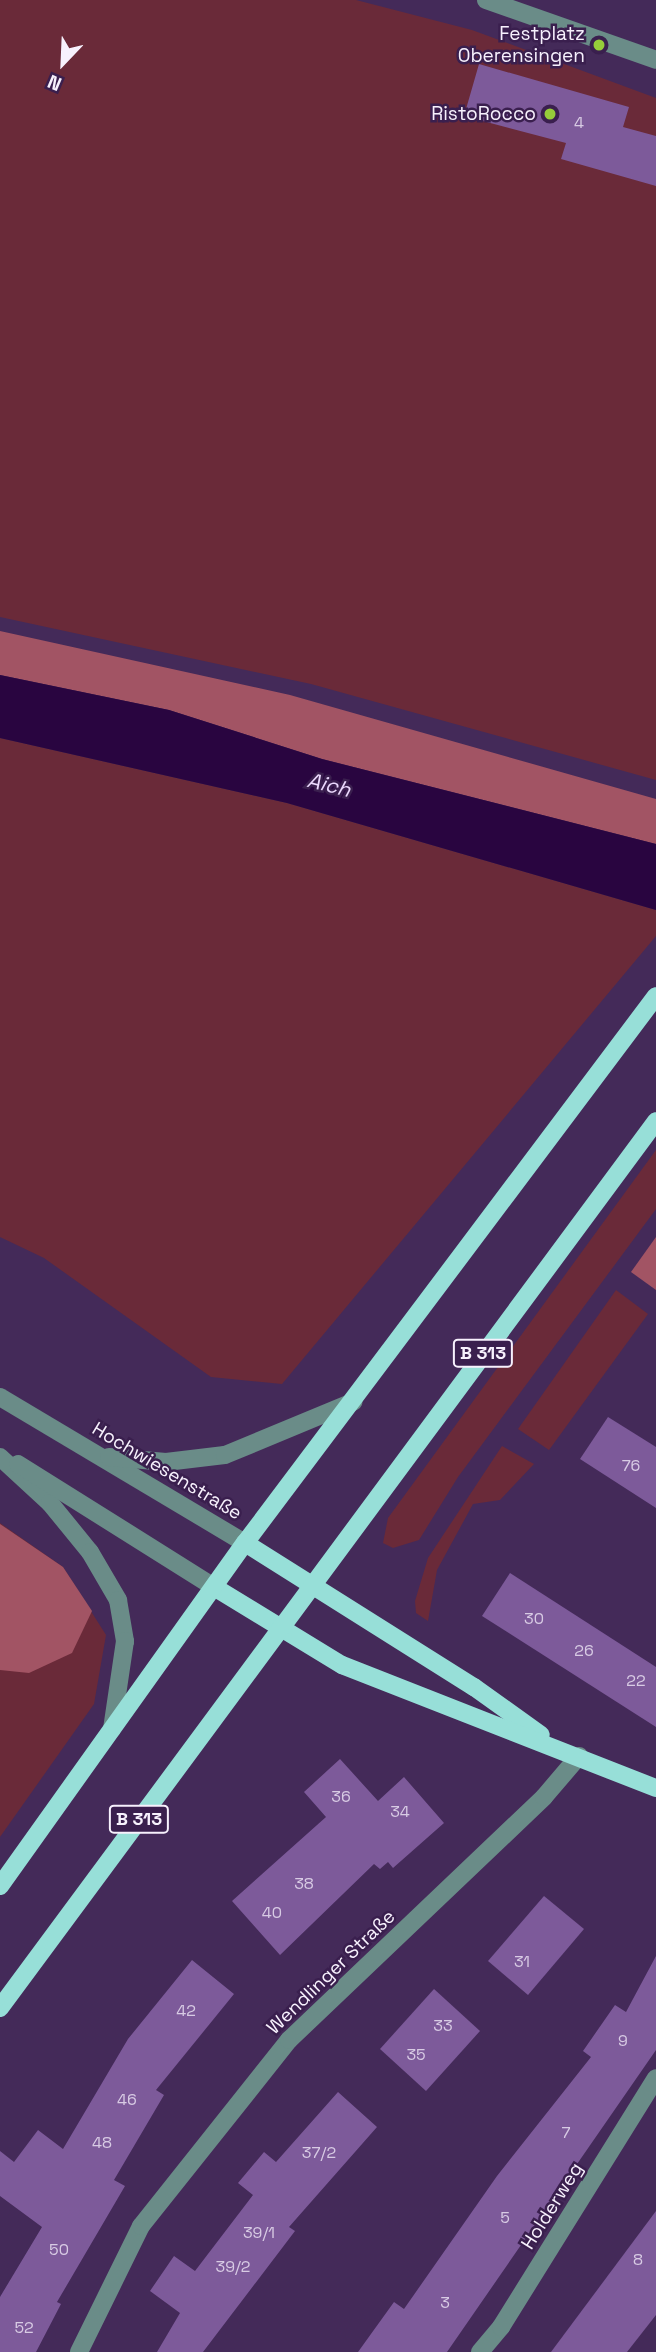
<!DOCTYPE html>
<html>
<head>
<meta charset="utf-8">
<style>
	body { margin:0 }
	#map { position:relative; width:656px; height:2352px; overflow:hidden; background:#442a59; font-family:"Space Grotesk",sans-serif }
	div>[style] { position:absolute }
	[style*='--x'] { left:calc(var(--x)*1px); top:calc(var(--y)*1px); width:calc(var(--w)*1px); rotate:calc(var(--a)*1deg) }
	.green>* { inset:0; background:#6a2a39 }
	.forest>* { inset:0; background:#a25464 }
	.water>* { inset:0; background:#290540 }
	.building>* { inset:0; background:#7d5a9a }
	.minor>* { height:18px; margin:-9px; padding:0 9px; transform-origin:9px; border-radius:9px; background:#6a8c88 }
	.major>* { height:18px; margin:-9px; padding:0 9px; transform-origin:9px; border-radius:9px; background:#97dfd8 }
	.dots>* { width:19px; height:19px; translate:-50% -50%; box-sizing:border-box; border:4px solid #3a1f4e; border-radius:50% }
	span { translate:-50% -50%; white-space:nowrap; text-align:center; line-height:1.15; -webkit-text-stroke:5px #3a1f4e; paint-order:stroke }
	.number-label { font-size:16px; color:#d8cbe4 }
	.number-label span { -webkit-text-stroke-width:0 }
	.shield-label span { padding:2px 5px; background:#3a1f4e; border:2px solid; border-radius:5px; -webkit-text-stroke-width:0 }
	.shield-label { font-size:18px; color:#f7f1fd; font-weight:700 }
	.poi-label { font-size:19px; color:#f7f1fd }
	.right { translate:-100% -50%; text-align:right }
	.street-label { font-size:19px; color:#f7f1fd }
	.water-label { font-size:21px; color:#ebd8fd; font-style:italic }
	.north { position:absolute; left:28px; top:28px; width:70px; height:70px; -webkit-text-stroke:5px #3a1f4e; paint-order:stroke; rotate:203deg; font-size:19px; font-weight:700; line-height:28px; text-align:center; color:#f7f1fd }
	.north::after { content:''; display:block; margin:auto; width:24px; height:32px; background:#f7f1fd; clip-path:polygon(50% 0,100% 100%,50% 72%,0 100%) }
</style>
</head>
<body>
<div id="map">
	<div class="green">
		<i style="clip-path:polygon(0 0,356px 0,472px 30px,656px 98px,656px 780px,311px 684px,0 617px)"></i>
		<i style="clip-path:polygon(0 738px,287px 803px,656px 910px,656px 936px,282px 1384px,211px 1377px,44px 1258px,0 1237px)"></i>
		<i style="clip-path:polygon(656px 1150px,656px 1209px,458px 1477px,419px 1540px,393px 1548px,383px 1543px,388px 1518px)"></i>
		<i style="clip-path:polygon(616px 1290px,648px 1314px,549px 1450px,518px 1429px)"></i>
		<i style="clip-path:polygon(502px 1446px,534px 1464px,500px 1500px,473px 1504px,437px 1570px,428px 1621px,416px 1613px,415px 1601px,428px 1558px)"></i>
		<i style="clip-path:polygon(0 1523px,63px 1567px,106px 1635px,94px 1704px,0 1837px)"></i>
	</div>
	<div class="forest">
		<i style="clip-path:polygon(0 631px,290px 695px,656px 799px,656px 844px,322px 759px,169px 710px,0 675px)"></i>
		<i style="clip-path:polygon(656px 1237px,656px 1290px,631px 1272px)"></i>
		<i style="clip-path:polygon(0 1524px,63px 1567px,92px 1611px,72px 1653px,29px 1673px,0 1670px)"></i>
	</div>
	<div class="water">
		<i style="clip-path:polygon(0 675px,169px 710px,322px 759px,656px 844px,656px 910px,287px 803px,0 738px)"></i>
	</div>
	<div class="building">
		<i style="clip-path:polygon(479px 64px,629px 107px,623px 127px,656px 136px,656px 186px,561px 159px,566px 143px,464px 116px)"></i>
		<i style="clip-path:polygon(608px 1417px,656px 1447px,656px 1508px,580px 1459px)"></i>
		<i style="clip-path:polygon(510px 1573px,656px 1667px,656px 1727px,482px 1616px)"></i>
		<i style="clip-path:polygon(340px 1759px,378px 1801px,404px 1777px,444px 1823px,393px 1868px,388px 1862px,380px 1869px,374px 1864px,280px 1955px,232px 1901px,326px 1817px,304px 1792px)"></i>
		<i style="clip-path:polygon(544px 1896px,584px 1929px,528px 1995px,488px 1961px)"></i>
		<i style="clip-path:polygon(656px 1956px,656px 2050px,447px 2352px,358px 2352px,394px 2302px,404px 2309px,497px 2176px,591px 2057px,583px 2051px,615px 2005px,626px 2012px)"></i>
		<i style="clip-path:polygon(192px 1960px,234px 1994px,156px 2090px,164px 2095px,114px 2180px,125px 2186px,57px 2302px,61px 2304px,36px 2352px,0 2352px,0 2297px,42px 2227px,0 2196px,0 2151px,14px 2162px,38px 2130px,63px 2149px,128px 2039px)"></i>
		<i style="clip-path:polygon(434px 1989px,480px 2031px,426px 2091px,380px 2049px)"></i>
		<i style="clip-path:polygon(338px 2092px,377px 2127px,289px 2227px,295px 2231px,203px 2352px,157px 2352px,180px 2313px,150px 2291px,174px 2256px,195px 2271px,253px 2195px,238px 2183px,264px 2152px,276px 2162px)"></i>
		<i style="clip-path:polygon(656px 2211px,656px 2315px,627px 2352px,551px 2352px)"></i>
	</div>
	<div class="minor">
		<i style="--x:486;--y:0;--w:180;--a:19.4"></i>
		<i style="--x:0;--y:1397;--w:285;--a:30.8"></i>
		<i style="--x:0;--y:1457;--w:68;--a:42.6"></i>
		<i style="--x:50;--y:1503;--w:63;--a:50.8"></i>
		<i style="--x:90;--y:1552;--w:56;--a:59.7"></i>
		<i style="--x:118;--y:1600;--w:42;--a:80.3"></i>
		<i style="--x:125;--y:1641;--w:89;--a:98.4"></i>
		<i style="--x:109;--y:1457;--w:57;--a:5"></i>
		<i style="--x:166;--y:1462;--w:59;--a:-6.8"></i>
		<i style="--x:225;--y:1455;--w:139;--a:-22.5"></i>
		<i style="--x:18;--y:1464;--w:231;--a:32.1"></i>
		<i style="--x:79;--y:2352;--w:140;--a:-63.8"></i>
		<i style="--x:141;--y:2226;--w:238;--a:-51.5"></i>
		<i style="--x:289;--y:2040;--w:352;--a:-43.6"></i>
		<i style="--x:544;--y:1797;--w:54;--a:-49.5"></i>
		<i style="--x:480;--y:2352;--w:33;--a:-50"></i>
		<i style="--x:501;--y:2327;--w:293;--a:-58.1"></i>
	</div>
	<div class="major">
		<i style="--x:245;--y:1543;--w:271;--a:32.2"></i>
		<i style="--x:474;--y:1687;--w:82;--a:35.6"></i>
		<i style="--x:214;--y:1587;--w:150;--a:31.4"></i>
		<i style="--x:342;--y:1665;--w:337;--a:21.4"></i>
		<i style="--x:0;--y:1886;--w:422;--a:-54.5"></i>
		<i style="--x:245;--y:1543;--w:684;--a:-53.08"></i>
		<i style="--x:0;--y:2008;--w:1103;--a:-53.51"></i>
	</div>
	<div class="dots">
		<i style="left:599px;top:45px;background:#96cc3a"></i>
		<i style="left:550px;top:114px;background:#96cc3a"></i>
	</div>
	<div class="number-label">
		<span style="left:579px;top:123px">4</span>
		<span style="left:631px;top:1466px">76</span>
		<span style="left:534px;top:1619px">30</span>
		<span style="left:584px;top:1651px">26</span>
		<span style="left:636px;top:1681px">22</span>
		<span style="left:341px;top:1797px">36</span>
		<span style="left:400px;top:1812px">34</span>
		<span style="left:304px;top:1884px">38</span>
		<span style="left:272px;top:1913px">40</span>
		<span style="left:522px;top:1962px">31</span>
		<span style="left:186px;top:2011px">42</span>
		<span style="left:443px;top:2026px">33</span>
		<span style="left:623px;top:2041px">9</span>
		<span style="left:416px;top:2055px">35</span>
		<span style="left:127px;top:2100px">46</span>
		<span style="left:566px;top:2133px">7</span>
		<span style="left:102px;top:2143px">48</span>
		<span style="left:319px;top:2153px">37/2</span>
		<span style="left:505px;top:2218px">5</span>
		<span style="left:259px;top:2233px">39/1</span>
		<span style="left:59px;top:2250px">50</span>
		<span style="left:638px;top:2260px">8</span>
		<span style="left:233px;top:2267px">39/2</span>
		<span style="left:445px;top:2303px">3</span>
		<span style="left:24px;top:2328px">52</span>
	</div>
	<div class="shield-label">
		<span style="left:483px;top:1353px">B 313</span>
		<span style="left:139px;top:1819px">B 313</span>
	</div>
	<div class="poi-label">
		<span class="right" style="left:585px;top:45px">Festplatz<br>Oberensingen</span>
		<span class="right" style="left:536px;top:114px">RistoRocco</span>
	</div>
	<div class="street-label">
		<span style="left:167px;top:1471px;rotate:31deg">Hochwiesenstraße</span>
		<span style="left:331px;top:1972px;rotate:-44deg">Wendlinger Straße</span>
		<span style="left:552px;top:2206px;rotate:-58deg">Holderweg</span>
	</div>
	<div class="water-label">
		<span style="left:329px;top:785px;rotate:14deg">Aich</span>
	</div>
	<div class="north">N</div>
</div>
</body>
</html>
